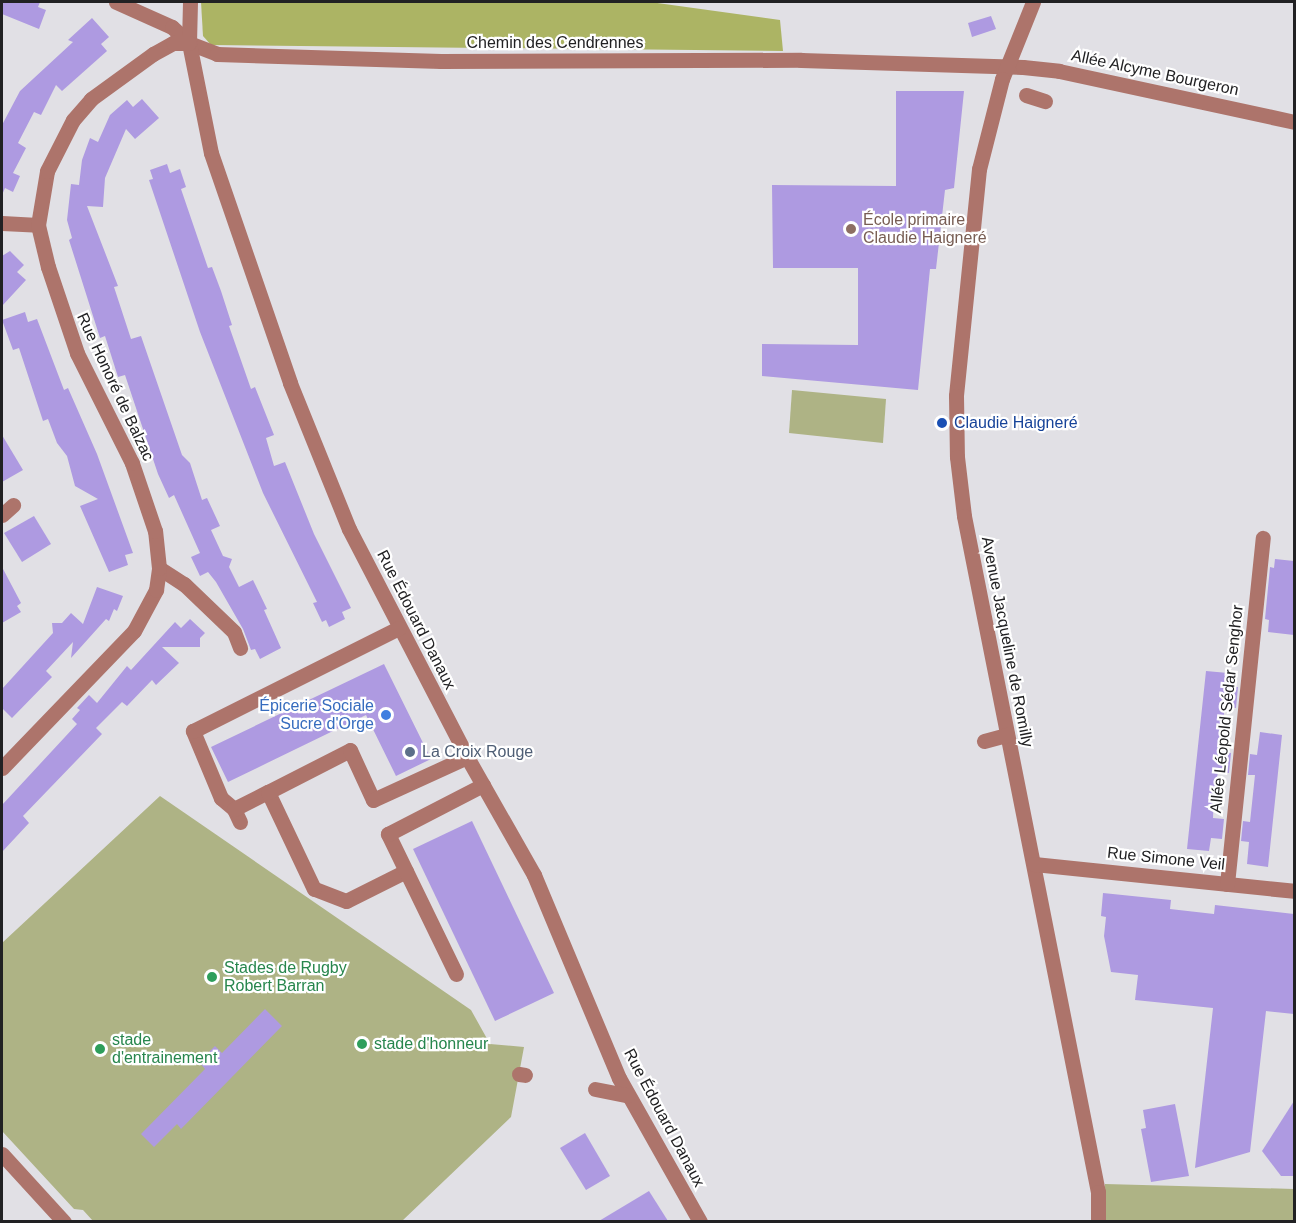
<!DOCTYPE html>
<html>
<head>
<meta charset="utf-8">
<style>
	body { margin:0 }
	#map { position:relative; width:1296px; height:1223px; overflow:hidden; background:#e1e0e5; font-family:Arial,sans-serif }
	div>[style] { position:absolute }
	[style*='--x'] { left:calc(var(--x)*1px); top:calc(var(--y)*1px); width:calc(var(--w)*1px); rotate:calc(var(--a)*1deg) }
	.green>* { inset:0; background:#aeb385 }
	.forest>* { inset:0; background:#acb464 }
	.building>* { inset:0; background:#ae9ae1 }
	.minor>* { height:15px; margin:-7.5px; padding:0 7.5px; transform-origin:7.5px; border-radius:7.5px; background:#ad746b }
	.dots>* { width:16px; height:16px; translate:-50% -50%; box-sizing:border-box; border:3px solid #fff; border-radius:50% }
	span { translate:-50% -50%; white-space:nowrap; text-align:center; line-height:1.15; -webkit-text-stroke:4.5px #fff; paint-order:stroke }
	.street-label { font-size:16px; color:#212123 }
	.education-label { font-size:16px; color:#785e54 }
	.left { translate:0 -50%; text-align:left }
	.transit-label { font-size:16px; color:#164399 }
	.shop-label { font-size:16px; color:#366cbe }
	.right { translate:-100% -50%; text-align:right }
	.service-label { font-size:16px; color:#4e5e75 }
	.leisure-label { font-size:16px; color:#27864d }
	.frame { position:absolute; inset:0; border:3px solid #212123; pointer-events:none }
</style>
</head>
<body>
<div id="map">
	<div class="green">
		<i style="clip-path:polygon(792px 390px,886px 399px,883px 443px,789px 433px)"></i>
		<i style="clip-path:polygon(160px 796px,471px 1010px,490px 1044px,524px 1047px,511px 1117px,402px 1221px,93px 1221px,83px 1210px,74px 1209px,2px 1131px,2px 943px)"></i>
		<i style="clip-path:polygon(1105px 1184px,1294px 1189px,1294px 1221px,1105px 1222px)"></i>
	</div>
	<div class="forest">
		<i style="clip-path:polygon(201px 2px,650px 2px,780px 20px,783px 51px,211px 45px,203px 36px)"></i>
	</div>
	<div class="building">
		<i style="clip-path:polygon(2px 2px,40px 2px,38px 7px,46px 10px,39px 29px,2px 14px)"></i>
		<i style="clip-path:polygon(991px 16px,996px 29px,972px 37px,968px 23px)"></i>
		<i style="clip-path:polygon(92px 18px,109px 37px,101px 44px,107px 51px,62px 91px,56px 85px,41px 115px,34px 112px,18px 143px,26px 148px,13px 173px,20px 176px,13px 192px,5px 188px,2px 195px,2px 125px,20px 91px,73px 42px,68px 40px)"></i>
		<i style="clip-path:polygon(896px 91px,964px 91px,954px 188px,945px 190px,936px 269px,930px 269px,918px 390px,762px 376px,762px 344px,858px 345px,858px 268px,773px 268px,772px 185px,896px 186px)"></i>
		<i style="clip-path:polygon(142px 99px,159px 118px,135px 139px,126px 129px,105px 178px,103px 207px,87px 206px,118px 286px,114px 287px,131px 339px,141px 336px,182px 455px,190px 463px,202px 500px,207px 498px,220px 526px,211px 530px,223px 556px,232px 559px,229px 567px,239px 587px,253px 580px,267px 609px,264px 610px,281px 648px,260px 659px,255px 649px,251px 650px,243px 629px,216px 582px,208px 572px,200px 576px,191px 557px,200px 553px,174px 495px,169px 498px,158px 474px,125px 375px,118px 377px,105px 336px,100px 338px,69px 240px,72px 238px,67px 220px,71px 184px,79px 185px,82px 160px,90px 138px,98px 142px,110px 115px,127px 100px,133px 107px)"></i>
		<i style="clip-path:polygon(167px 164px,170px 173px,180px 169px,186px 187px,181px 189px,208px 268px,212px 267px,221px 291px,232px 325px,229px 326px,251px 389px,255px 387px,274px 435px,266px 438px,274px 466px,285px 462px,314px 534px,351px 608px,342px 612px,345px 619px,329px 627px,326px 620px,322px 622px,313px 603px,317px 602px,263px 493px,200px 332px,149px 180px,153px 179px,150px 170px)"></i>
		<i style="clip-path:polygon(10px 251px,24px 265px,17px 272px,26px 280px,2px 306px,2px 256px)"></i>
		<i style="clip-path:polygon(25px 312px,28px 322px,37px 319px,64px 390px,68px 388px,97px 454px,133px 553px,125px 555px,128px 565px,109px 572px,80px 506px,98px 499px,75px 486px,67px 456px,57px 443px,48px 419px,43px 421px,19px 348px,13px 350px,2px 320px)"></i>
		<i style="clip-path:polygon(2px 435px,23px 470px,2px 482px)"></i>
		<i style="clip-path:polygon(34px 516px,51px 544px,22px 562px,4px 533px)"></i>
		<i style="clip-path:polygon(1275px 559px,1294px 561px,1294px 635px,1268px 632px,1269px 620px,1265px 619px,1270px 567px,1274px 568px)"></i>
		<i style="clip-path:polygon(2px 567px,21px 603px,17px 606px,21px 612px,2px 623px)"></i>
		<i style="clip-path:polygon(97px 587px,123px 596px,117px 611px,114px 609px,109px 621px,106px 619px,71px 658px,73px 642px,46px 671px,52px 677px,12px 718px,2px 708px,2px 689px,53px 633px,52px 623px,62px 623px,71px 613px,83px 624px)"></i>
		<i style="clip-path:polygon(190px 619px,205px 633px,200px 638px,200px 647px,162px 647px,179px 663px,156px 685px,152px 680px,127px 706px,122px 702px,96px 728px,102px 734px,23px 816px,29px 823px,2px 852px,2px 805px,77px 724px,72px 719px,80px 710px,77px 708px,89px 695px,97px 703px,127px 666px,131px 670px,175px 622px,181px 628px)"></i>
		<i style="clip-path:polygon(384px 664px,431px 759px,396px 776px,366px 715px,228px 782px,211px 747px)"></i>
		<i style="clip-path:polygon(1206px 671px,1228px 673px,1227px 686px,1238px 687px,1236px 708px,1225px 707px,1221px 733px,1220px 751px,1231px 753px,1229px 773px,1218px 772px,1214px 794px,1213px 818px,1224px 819px,1222px 839px,1211px 838px,1209px 851px,1187px 849px)"></i>
		<i style="clip-path:polygon(1260px 732px,1282px 735px,1268px 867px,1247px 864px,1249px 842px,1241px 841px,1243px 821px,1250px 822px,1255px 775px,1248px 775px,1250px 754px,1257px 755px)"></i>
		<i style="clip-path:polygon(472px 821px,554px 993px,495px 1021px,413px 849px)"></i>
		<i style="clip-path:polygon(1103px 893px,1171px 900px,1170px 909px,1214px 914px,1215px 905px,1294px 914px,1294px 1014px,1266px 1011px,1250px 1152px,1195px 1168px,1213px 1008px,1135px 1000px,1138px 975px,1111px 972px,1104px 936px,1106px 917px,1101px 916px)"></i>
		<i style="clip-path:polygon(265px 1009px,282px 1026px,181px 1129px,177px 1124px,154px 1147px,141px 1134px,205px 1069px,199px 1062px,215px 1046px,222px 1053px)"></i>
		<i style="clip-path:polygon(1294px 1101px,1294px 1176px,1281px 1176px,1262px 1151px)"></i>
		<i style="clip-path:polygon(1175px 1104px,1189px 1176px,1151px 1182px,1141px 1129px,1146px 1128px,1143px 1110px)"></i>
		<i style="clip-path:polygon(585px 1133px,610px 1176px,586px 1190px,560px 1148px)"></i>
		<i style="clip-path:polygon(649px 1191px,668px 1221px,599px 1221px)"></i>
	</div>
	<div class="minor">
		<i style="--x:116;--y:2;--w:61;--a:24.1"></i>
		<i style="--x:172;--y:27;--w:23;--a:43"></i>
		<i style="--x:189;--y:43;--w:30;--a:21"></i>
		<i style="--x:217;--y:54;--w:224;--a:1.8"></i>
		<i style="--x:441;--y:61;--w:360;--a:-0.2"></i>
		<i style="--x:801;--y:60;--w:222;--a:1.8"></i>
		<i style="--x:1023;--y:67;--w:36;--a:6"></i>
		<i style="--x:1059;--y:71;--w:240;--a:12.2"></i>
		<i style="--x:190;--y:2;--w:41;--a:91.4"></i>
		<i style="--x:189;--y:43;--w:112;--a:78.7"></i>
		<i style="--x:211;--y:153;--w:243;--a:71"></i>
		<i style="--x:290;--y:383;--w:157;--a:68"></i>
		<i style="--x:349;--y:529;--w:257;--a:62.6"></i>
		<i style="--x:467;--y:757;--w:136;--a:60.4"></i>
		<i style="--x:534;--y:875;--w:220;--a:67.3"></i>
		<i style="--x:619;--y:1078;--w:165;--a:60.6"></i>
		<i style="--x:1033;--y:2;--w:83;--a:111.9"></i>
		<i style="--x:1002;--y:79;--w:93;--a:104.3"></i>
		<i style="--x:979;--y:169;--w:228;--a:95.8"></i>
		<i style="--x:956;--y:396;--w:61;--a:89.1"></i>
		<i style="--x:957;--y:457;--w:59;--a:83.2"></i>
		<i style="--x:964;--y:516;--w:689;--a:78.79"></i>
		<i style="--x:1098;--y:1192;--w:30;--a:90"></i>
		<i style="--x:1026;--y:95;--w:20;--a:18"></i>
		<i style="--x:2;--y:223;--w:36;--a:3"></i>
		<i style="--x:2;--y:515;--w:15;--a:-42"></i>
		<i style="--x:159;--y:568;--w:30;--a:33"></i>
		<i style="--x:184;--y:584;--w:69;--a:43.8"></i>
		<i style="--x:234;--y:632;--w:17;--a:69"></i>
		<i style="--x:984;--y:741;--w:24;--a:-15"></i>
		<i style="--x:2;--y:768;--w:190;--a:-46.1"></i>
		<i style="--x:134;--y:631;--w:47;--a:-61.8"></i>
		<i style="--x:156;--y:590;--w:22;--a:-82"></i>
		<i style="--x:159;--y:568;--w:37;--a:-96"></i>
		<i style="--x:155;--y:531;--w:72;--a:-108.7"></i>
		<i style="--x:132;--y:463;--w:123;--a:-116.6"></i>
		<i style="--x:77;--y:353;--w:91;--a:-108.6"></i>
		<i style="--x:48;--y:267;--w:43;--a:-103.4"></i>
		<i style="--x:38;--y:225;--w:55;--a:-80.5"></i>
		<i style="--x:47;--y:171;--w:57;--a:-63"></i>
		<i style="--x:73;--y:120;--w:28;--a:-49"></i>
		<i style="--x:91;--y:99;--w:77;--a:-36"></i>
		<i style="--x:153;--y:54;--w:23;--a:-29"></i>
		<i style="--x:173;--y:43;--w:16;--a:0"></i>
		<i style="--x:234;--y:809;--w:17;--a:-140"></i>
		<i style="--x:221;--y:798;--w:73;--a:-112.7"></i>
		<i style="--x:193;--y:731;--w:230;--a:-26.6"></i>
		<i style="--x:240;--y:822;--w:14;--a:-115"></i>
		<i style="--x:234;--y:809;--w:38;--a:-27"></i>
		<i style="--x:1034;--y:864;--w:261;--a:5.9"></i>
		<i style="--x:406;--y:871;--w:67;--a:153.4"></i>
		<i style="--x:346;--y:901;--w:34;--a:-159"></i>
		<i style="--x:314;--y:889;--w:107;--a:-115.4"></i>
		<i style="--x:268;--y:792;--w:92;--a:-27.1"></i>
		<i style="--x:350;--y:750;--w:55;--a:65.3"></i>
		<i style="--x:373;--y:800;--w:103;--a:-24.6"></i>
		<i style="--x:1227;--y:884;--w:348;--a:-84.1"></i>
		<i style="--x:456;--y:974;--w:156;--a:-115.9"></i>
		<i style="--x:388;--y:834;--w:107;--a:-27.3"></i>
		<i style="--x:519;--y:1074;--w:6;--a:9"></i>
		<i style="--x:595;--y:1089;--w:33;--a:11"></i>
		<i style="--x:2;--y:1154;--w:92;--a:47.6"></i>
	</div>
	<div class="dots">
		<i style="left:851px;top:229px;background:#8d6e63"></i>
		<i style="left:942px;top:423px;background:#1a4fb4"></i>
		<i style="left:386px;top:715px;background:#3f7fe0"></i>
		<i style="left:410px;top:752px;background:#5c6f8a"></i>
		<i style="left:212px;top:977px;background:#2e9e5b"></i>
		<i style="left:362px;top:1044px;background:#2e9e5b"></i>
		<i style="left:100px;top:1049px;background:#2e9e5b"></i>
	</div>
	<div class="street-label">
		<span style="left:555px;top:43px">Chemin des Cendrennes</span>
		<span style="left:1155px;top:73px;rotate:12deg">Allée Alcyme Bourgeron</span>
		<span style="left:115px;top:387px;rotate:65deg">Rue Honoré de Balzac</span>
		<span style="left:416px;top:620px;rotate:63deg">Rue Édouard Danaux</span>
		<span style="left:1007px;top:642px;rotate:79deg">Avenue Jacqueline de Romilly</span>
		<span style="left:1227px;top:709px;rotate:-84deg">Allée Léopold Sédar Senghor</span>
		<span style="left:1166px;top:859px;rotate:6deg">Rue Simone Veil</span>
		<span style="left:664px;top:1118px;rotate:62deg">Rue Édouard Danaux</span>
	</div>
	<div class="education-label">
		<span class="left" style="left:863px;top:229px">École primaire<br>Claudie Haigneré</span>
	</div>
	<div class="transit-label">
		<span class="left" style="left:954px;top:423px">Claudie Haigneré</span>
	</div>
	<div class="shop-label">
		<span class="right" style="left:374px;top:715px">Épicerie Sociale<br>Sucre d'Orge</span>
	</div>
	<div class="service-label">
		<span class="left" style="left:422px;top:752px">La Croix Rouge</span>
	</div>
	<div class="leisure-label">
		<span class="left" style="left:224px;top:977px">Stades de Rugby<br>Robert Barran</span>
		<span class="left" style="left:112px;top:1049px">stade<br>d'entrainement</span>
		<span class="left" style="left:374px;top:1044px">stade d'honneur</span>
	</div>
	<div class="frame"></div>
</div>
</body>
</html>
